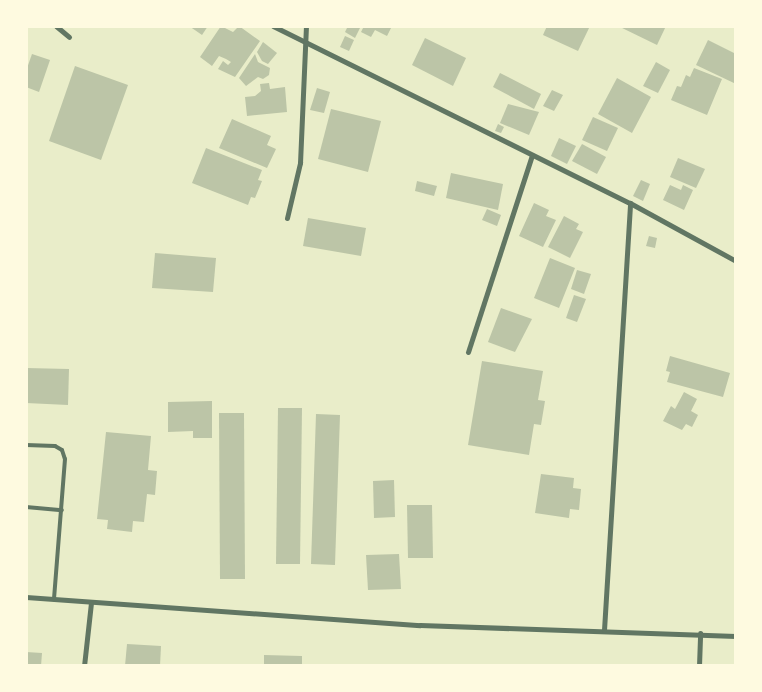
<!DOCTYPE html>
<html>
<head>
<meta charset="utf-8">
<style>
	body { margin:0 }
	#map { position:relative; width:762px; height:692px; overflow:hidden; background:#e9edc9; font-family:Barlow,sans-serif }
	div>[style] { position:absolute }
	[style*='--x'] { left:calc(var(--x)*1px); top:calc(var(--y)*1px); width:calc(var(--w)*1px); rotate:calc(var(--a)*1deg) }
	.building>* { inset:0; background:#bcc5a7 }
	.service>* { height:4px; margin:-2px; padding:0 2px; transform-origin:2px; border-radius:2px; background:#617663 }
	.minor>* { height:5px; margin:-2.5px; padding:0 2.5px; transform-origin:2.5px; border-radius:2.5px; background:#617663 }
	span { translate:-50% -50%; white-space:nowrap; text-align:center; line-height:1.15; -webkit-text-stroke:5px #fefae0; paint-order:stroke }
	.frame { position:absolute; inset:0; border:28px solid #fefae0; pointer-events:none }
</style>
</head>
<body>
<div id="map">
	<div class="building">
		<i style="clip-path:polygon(189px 26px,208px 26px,202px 35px)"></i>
		<i style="clip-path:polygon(221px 26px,233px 32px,239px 26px,260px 41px,235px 77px,218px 69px,223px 61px,228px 65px,231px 62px,226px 59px,219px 56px,212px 66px,200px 57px)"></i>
		<i style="clip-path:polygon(348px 26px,361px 26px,355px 38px,345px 32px)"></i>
		<i style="clip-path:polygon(364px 26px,392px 26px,387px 36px,375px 30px,371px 37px,361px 32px)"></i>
		<i style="clip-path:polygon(547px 26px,590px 26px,578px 51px,543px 35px)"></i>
		<i style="clip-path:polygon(618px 26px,666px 26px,657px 45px)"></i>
		<i style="clip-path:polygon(345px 36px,354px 40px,349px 51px,340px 47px)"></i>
		<i style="clip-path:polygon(425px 38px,466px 58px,453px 86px,412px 65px)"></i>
		<i style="clip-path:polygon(708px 40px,736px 54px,736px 84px,696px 65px)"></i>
		<i style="clip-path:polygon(263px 42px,277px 53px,268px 64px,262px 61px,257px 52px)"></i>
		<i style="clip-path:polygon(32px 54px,50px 60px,39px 92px,26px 87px,26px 71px)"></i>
		<i style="clip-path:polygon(255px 54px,258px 62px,270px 68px,269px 75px,263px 79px,258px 77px,246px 86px,239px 78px)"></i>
		<i style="clip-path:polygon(656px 62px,670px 70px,658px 93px,643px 86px)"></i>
		<i style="clip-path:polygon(75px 66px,128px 85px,101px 160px,49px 141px)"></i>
		<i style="clip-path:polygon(694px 68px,722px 79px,707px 115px,671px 100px,677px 86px,681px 87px,686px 75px,690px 77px)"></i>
		<i style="clip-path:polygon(500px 73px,541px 94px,534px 109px,493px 87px)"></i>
		<i style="clip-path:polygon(617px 78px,651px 97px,632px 133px,598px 114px)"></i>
		<i style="clip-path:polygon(269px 83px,270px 89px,285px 87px,287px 112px,247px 116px,245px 97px,255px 96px,261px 91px,260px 84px)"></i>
		<i style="clip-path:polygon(317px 88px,330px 92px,324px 113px,310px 110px)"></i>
		<i style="clip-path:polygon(552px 90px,563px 95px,554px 111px,543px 106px)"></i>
		<i style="clip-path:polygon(508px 104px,539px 112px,529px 135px,500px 123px)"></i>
		<i style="clip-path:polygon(331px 109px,381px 121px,368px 172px,318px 159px)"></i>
		<i style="clip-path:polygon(593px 117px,618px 128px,607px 151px,582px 140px)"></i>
		<i style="clip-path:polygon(232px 119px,271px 136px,267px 145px,276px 149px,267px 168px,219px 148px)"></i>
		<i style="clip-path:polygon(498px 124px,504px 127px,501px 133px,495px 131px)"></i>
		<i style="clip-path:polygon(559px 138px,576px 146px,567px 164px,551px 156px)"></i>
		<i style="clip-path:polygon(582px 144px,606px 157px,597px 174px,572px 161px)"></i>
		<i style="clip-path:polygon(206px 148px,262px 170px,258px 180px,262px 181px,255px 198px,251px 197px,248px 205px,192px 183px)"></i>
		<i style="clip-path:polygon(678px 158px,705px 169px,696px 188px,670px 177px)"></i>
		<i style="clip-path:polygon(451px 173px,503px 184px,498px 210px,446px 198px)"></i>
		<i style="clip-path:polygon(641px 180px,650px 184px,643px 201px,633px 196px)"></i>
		<i style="clip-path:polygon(417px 181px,437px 186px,434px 196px,415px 191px)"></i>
		<i style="clip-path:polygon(670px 185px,681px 190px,683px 185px,693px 190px,684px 210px,663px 200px)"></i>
		<i style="clip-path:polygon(534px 203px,549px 210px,546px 216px,556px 220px,543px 247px,519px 236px)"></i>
		<i style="clip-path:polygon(487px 209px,501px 215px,497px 226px,482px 220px)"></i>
		<i style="clip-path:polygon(564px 216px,579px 224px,576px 229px,583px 232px,570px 258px,548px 247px)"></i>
		<i style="clip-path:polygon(308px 218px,366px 228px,361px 256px,303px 246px)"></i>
		<i style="clip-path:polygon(649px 236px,657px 238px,655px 248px,646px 246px)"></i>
		<i style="clip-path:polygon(155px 253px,216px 258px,213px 292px,152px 288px)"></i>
		<i style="clip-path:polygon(550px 258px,575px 268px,559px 308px,534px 298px)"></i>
		<i style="clip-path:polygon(577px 270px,591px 274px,584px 294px,571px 289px)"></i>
		<i style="clip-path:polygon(574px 295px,586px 299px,577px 322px,566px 318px)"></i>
		<i style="clip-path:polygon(501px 308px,532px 319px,515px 352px,488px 342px)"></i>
		<i style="clip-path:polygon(670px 356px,730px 373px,723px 397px,667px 382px,670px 372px,666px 371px)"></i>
		<i style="clip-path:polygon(482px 361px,543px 371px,538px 400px,545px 401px,541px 425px,534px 424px,529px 455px,468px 445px)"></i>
		<i style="clip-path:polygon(26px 368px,69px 369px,68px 405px,26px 403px)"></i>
		<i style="clip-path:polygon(684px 392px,697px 399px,691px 411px,698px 415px,692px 427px,686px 424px,682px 430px,663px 421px,671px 406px,675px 409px)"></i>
		<i style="clip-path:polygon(212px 401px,212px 438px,193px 438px,193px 431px,168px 432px,168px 402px)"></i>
		<i style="clip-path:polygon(278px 408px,302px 408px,300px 564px,276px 564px)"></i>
		<i style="clip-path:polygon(219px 413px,244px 413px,245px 579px,220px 579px)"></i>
		<i style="clip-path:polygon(316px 414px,340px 415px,335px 565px,311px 564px)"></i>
		<i style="clip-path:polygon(106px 432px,151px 436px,148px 470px,157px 471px,155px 495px,147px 494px,144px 522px,133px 521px,132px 532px,107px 529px,108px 520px,97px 519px)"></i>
		<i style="clip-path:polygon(541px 474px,574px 478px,573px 488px,581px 489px,579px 510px,570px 509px,569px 518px,535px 513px)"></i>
		<i style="clip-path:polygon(394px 480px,395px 517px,374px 518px,373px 481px)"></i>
		<i style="clip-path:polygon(407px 505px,432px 505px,433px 558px,408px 558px)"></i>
		<i style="clip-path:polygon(399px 554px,401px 589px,368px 590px,366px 555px)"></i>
		<i style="clip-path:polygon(127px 644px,161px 646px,160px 666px,125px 666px)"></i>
		<i style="clip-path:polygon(26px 652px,42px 653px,41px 666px,26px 666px)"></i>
		<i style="clip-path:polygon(264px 655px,302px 656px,302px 666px,264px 666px)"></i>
	</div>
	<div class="service">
		<i style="--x:26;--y:445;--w:29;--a:2"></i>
		<i style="--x:55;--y:446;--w:8;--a:30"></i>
		<i style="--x:62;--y:450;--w:9;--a:72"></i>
		<i style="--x:65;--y:459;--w:141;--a:94.5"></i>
		<i style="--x:26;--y:507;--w:36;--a:5"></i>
	</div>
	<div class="minor">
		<i style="--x:56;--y:26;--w:17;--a:40"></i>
		<i style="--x:273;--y:26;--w:398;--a:26.4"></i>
		<i style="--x:630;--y:203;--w:121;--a:28.7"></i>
		<i style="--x:287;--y:218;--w:57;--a:-76.7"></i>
		<i style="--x:300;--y:163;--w:137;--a:-87.5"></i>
		<i style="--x:468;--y:352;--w:207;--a:-72"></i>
		<i style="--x:26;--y:597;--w:395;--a:4.1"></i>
		<i style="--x:420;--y:625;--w:316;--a:2"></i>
		<i style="--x:604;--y:630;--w:428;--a:-86.5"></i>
		<i style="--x:84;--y:666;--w:63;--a:-83.7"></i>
		<i style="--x:699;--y:666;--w:33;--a:-88"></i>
	</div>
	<div class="frame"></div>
</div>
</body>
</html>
